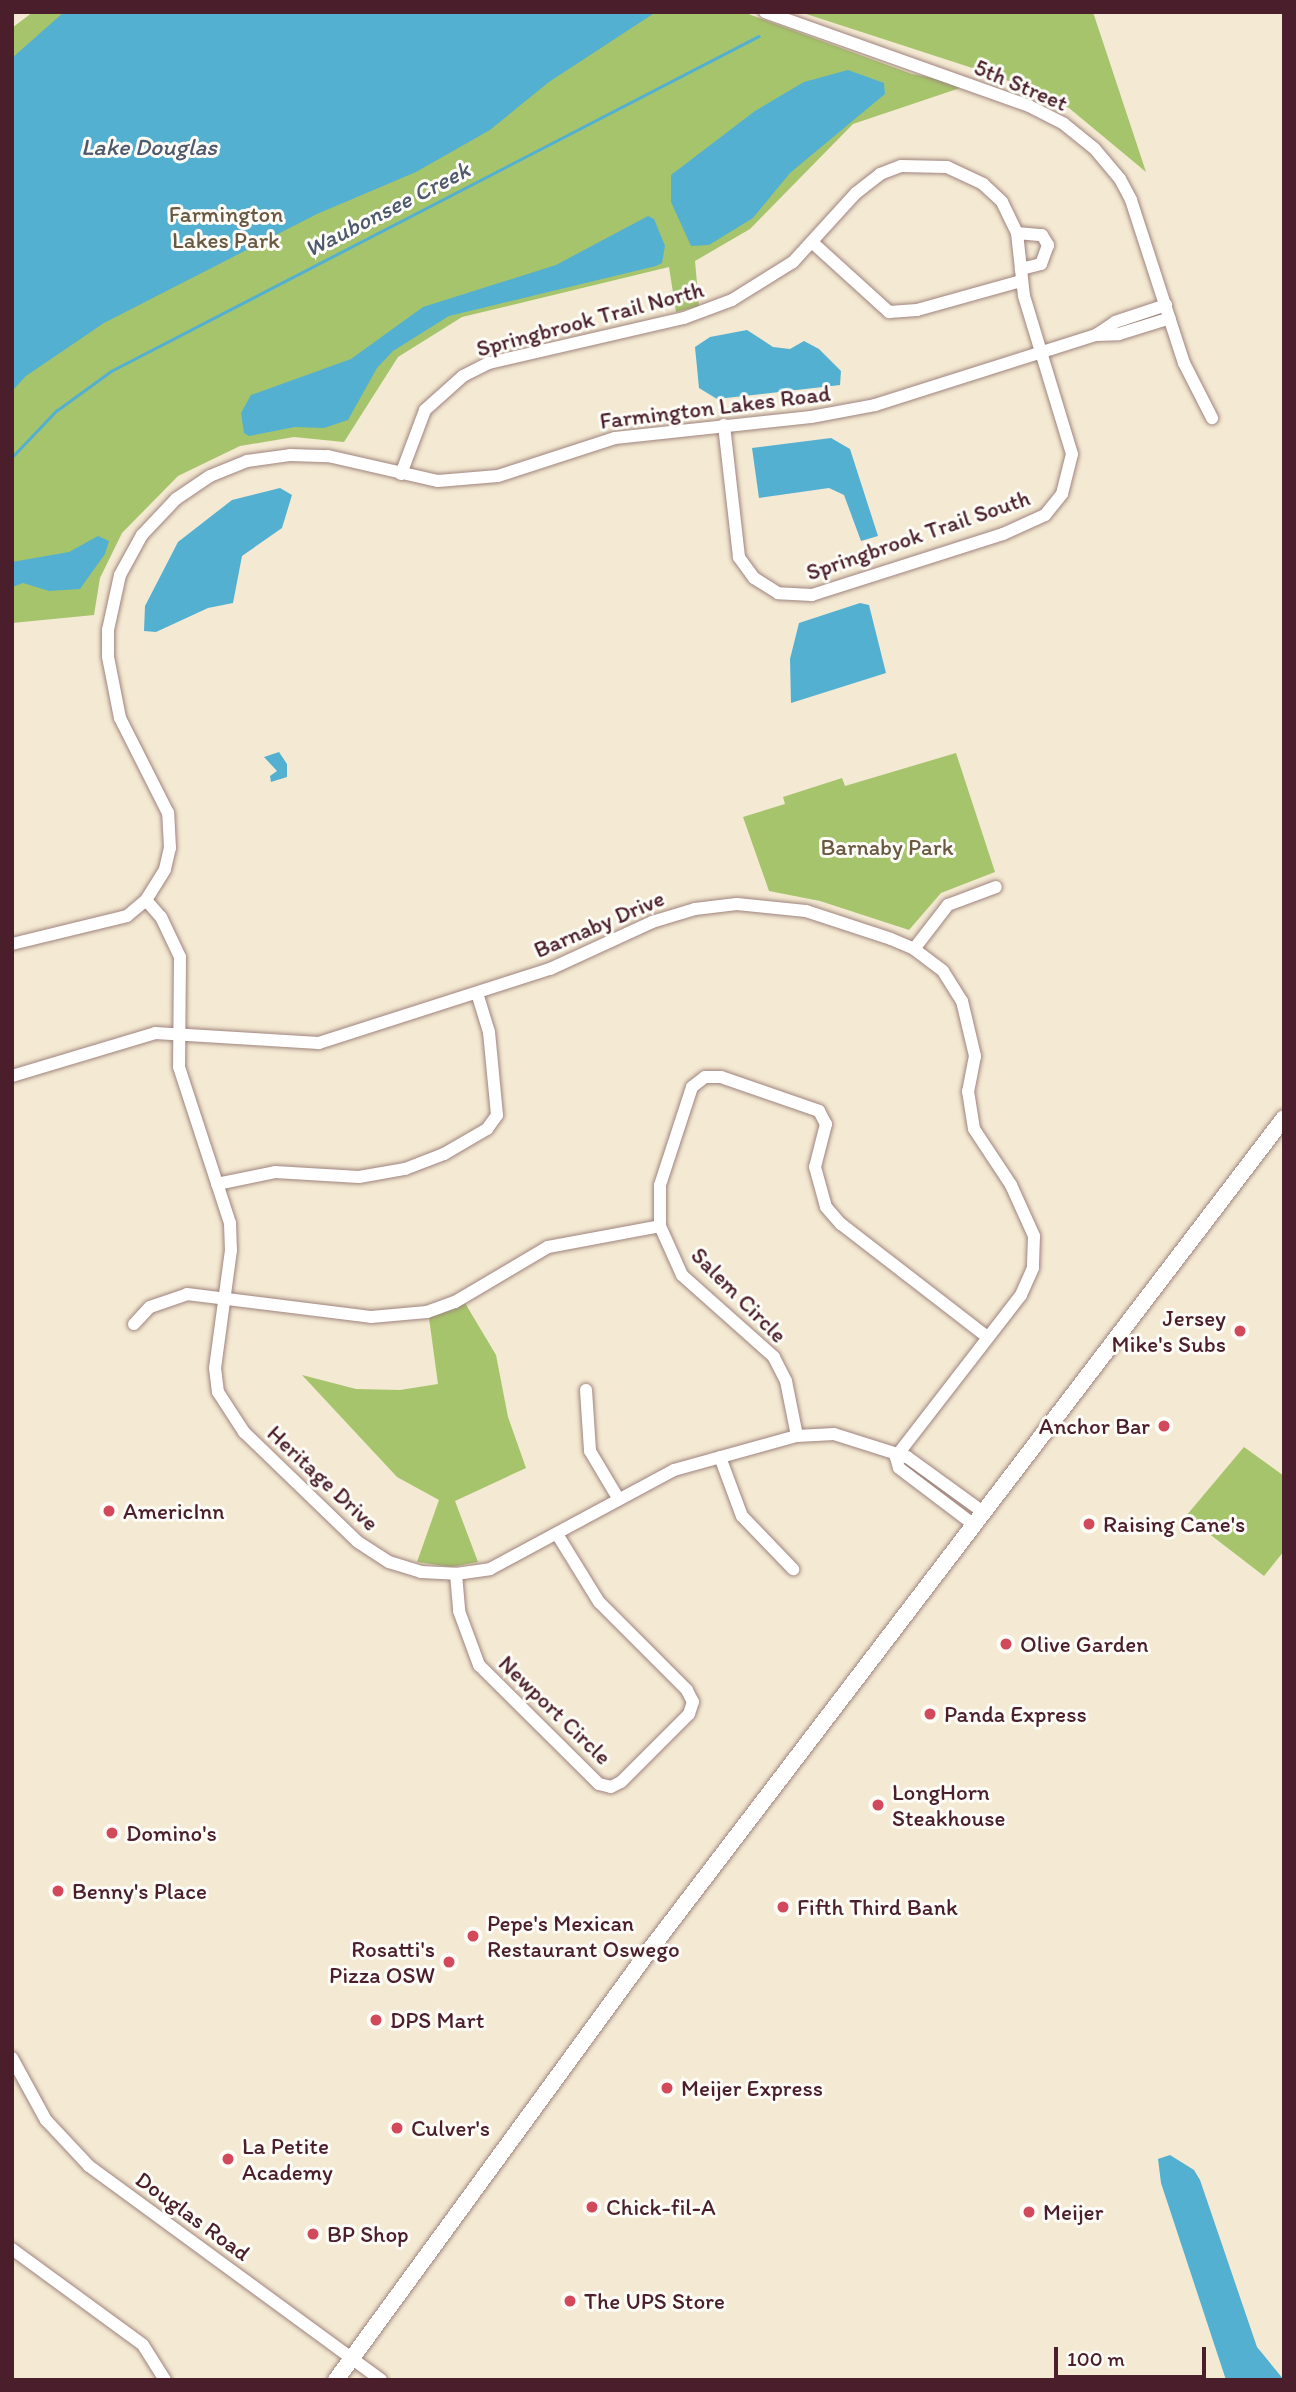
<!DOCTYPE html>
<html>
<head>
<meta charset="utf-8">
<style>
	body { margin:0 }
	#map { position:relative; width:1296px; height:2392px; overflow:hidden; background:#f4e9d2; font-family:Itim,sans-serif }
	div>[style] { position:absolute }
	[style*='--x'] { left:calc(var(--x)*1px); top:calc(var(--y)*1px); width:calc(var(--w)*1px); rotate:calc(var(--a)*1deg) }
	.green>* { inset:0; background:#a6c46c }
	.water>* { inset:0; background:#53b0d1 }
	.stream>* { height:2.5px; margin:-1.25px; padding:0 1.25px; transform-origin:1.25px; border-radius:1.25px; background:#53b0d1 }
	.roads { filter:drop-shadow(0 0 2px #9f847e) drop-shadow(0 0 2px #9f847e) }
	.minor>* { height:12px; margin:-6px; padding:0 6px; transform-origin:6px; border-radius:6px; background:#fff }
	.major>* { height:16px; margin:-8px; padding:0 8px; transform-origin:8px; border-radius:8px; background:#fff }
	.dots>* { width:19px; height:19px; translate:-50% -50%; box-sizing:border-box; border:4px solid #fdfcf7; border-radius:50% }
	span { translate:-50% -50%; white-space:nowrap; text-align:center; line-height:1.15; -webkit-text-stroke:6px #fdfcf7; paint-order:stroke }
	.street-label { font-size:23px; color:#4a1f2b }
	.park-label { font-size:23px; color:#6a5942 }
	.poi-label { font-size:23px; color:#4a1f2b }
	.right { translate:-100% -50%; text-align:right }
	.left { translate:0 -50%; text-align:left }
	.water-label { font-size:24px; color:#4e596d; font-style:italic }
	.frame { position:absolute; inset:0; border:14px solid #4a1f2b; pointer-events:none }
	.scale { position:absolute; left:1054px; top:2347px; width:152px; height:32px; box-sizing:border-box; border:4px solid #4a1f2b; border-top:0; padding-left:9px; font-size:21px; line-height:24px; white-space:nowrap; color:#4a1f2b; -webkit-text-stroke:5px #fdfcf7; paint-order:stroke }
</style>
</head>
<body>
<div id="map">
	<div class="green">
		<i style="clip-path:polygon(33px 12px,743px 12px,912px 74px,969px 85px,853px 124px,750px 229px,695px 261px,699px 306px,676px 312px,669px 267px,462px 317px,398px 357px,344px 442px,294px 437px,240px 446px,178px 476px,122px 533px,100px 578px,94px 615px,12px 623px,12px 28px)"></i>
		<i style="clip-path:polygon(800px 12px,1093px 12px,1146px 172px,1069px 108px,997px 76px)"></i>
		<i style="clip-path:polygon(956px 753px,995px 872px,941px 893px,909px 930px,820px 901px,769px 891px,743px 817px,785px 804px,783px 797px,842px 778px,845px 786px)"></i>
		<i style="clip-path:polygon(465px 1303px,496px 1355px,508px 1417px,526px 1468px,455px 1501px,478px 1562px,451px 1567px,417px 1562px,439px 1500px,397px 1477px,302px 1375px,356px 1389px,400px 1390px,438px 1384px,429px 1318px)"></i>
		<i style="clip-path:polygon(1244px 1447px,1284px 1476px,1284px 1551px,1264px 1576px,1186px 1516px)"></i>
	</div>
	<div class="water">
		<i style="clip-path:polygon(64px 12px,656px 12px,549px 82px,490px 130px,416px 172px,317px 214px,104px 323px,26px 376px,12px 391px,12px 58px)"></i>
		<i style="clip-path:polygon(848px 70px,884px 83px,885px 94px,790px 173px,753px 218px,709px 245px,691px 246px,671px 202px,671px 175px,755px 111px,804px 82px)"></i>
		<i style="clip-path:polygon(648px 216px,654px 219px,665px 246px,662px 263px,656px 266px,449px 316px,393px 351px,377px 368px,348px 420px,324px 428px,295px 427px,249px 436px,244px 433px,241px 413px,251px 395px,351px 359px,423px 307px,556px 265px)"></i>
		<i style="clip-path:polygon(747px 330px,773px 347px,790px 349px,804px 341px,819px 349px,841px 371px,840px 385px,717px 399px,699px 388px,695px 347px,710px 337px)"></i>
		<i style="clip-path:polygon(831px 438px,850px 449px,878px 536px,861px 541px,844px 495px,829px 488px,759px 498px,752px 448px)"></i>
		<i style="clip-path:polygon(280px 488px,292px 495px,282px 528px,242px 556px,233px 603px,208px 608px,156px 632px,144px 631px,145px 606px,178px 542px,232px 500px)"></i>
		<i style="clip-path:polygon(98px 536px,109px 541px,105px 554px,80px 589px,49px 591px,23px 583px,12px 587px,12px 562px,69px 552px)"></i>
		<i style="clip-path:polygon(860px 603px,869px 605px,886px 673px,791px 703px,790px 659px,799px 623px)"></i>
		<i style="clip-path:polygon(279px 752px,287px 764px,287px 777px,271px 782px,270px 776px,277px 771px,264px 757px)"></i>
		<i style="clip-path:polygon(1170px 2155px,1194px 2170px,1200px 2180px,1257px 2347px,1284px 2380px,1226px 2380px,1161px 2183px,1158px 2159px)"></i>
	</div>
	<div class="stream">
		<i style="--x:12;--y:457;--w:64;--a:-46.3"></i>
		<i style="--x:56;--y:411;--w:68;--a:-36"></i>
		<i style="--x:111;--y:371;--w:729;--a:-27.34"></i>
	</div>
	<div class="roads">
		<div class="minor">
			<i style="--x:765;--y:12;--w:280;--a:19.6"></i>
			<i style="--x:1029;--y:106;--w:39;--a:27"></i>
			<i style="--x:1064;--y:124;--w:38;--a:39"></i>
			<i style="--x:1094;--y:148;--w:40;--a:50"></i>
			<i style="--x:1120;--y:179;--w:24;--a:62"></i>
			<i style="--x:1131;--y:200;--w:171;--a:72"></i>
			<i style="--x:1184;--y:363;--w:62;--a:63"></i>
			<i style="--x:1017;--y:233;--w:25;--a:5"></i>
			<i style="--x:1042;--y:235;--w:12;--a:59"></i>
			<i style="--x:1048;--y:245;--w:20;--a:110"></i>
			<i style="--x:1041;--y:264;--w:21;--a:166"></i>
			<i style="--x:813;--y:243;--w:103;--a:42.2"></i>
			<i style="--x:889;--y:312;--w:28;--a:-4"></i>
			<i style="--x:917;--y:310;--w:108;--a:-15.6"></i>
			<i style="--x:1096;--y:335;--w:23;--a:-34"></i>
			<i style="--x:1115;--y:322;--w:54;--a:-18.4"></i>
			<i style="--x:401;--y:474;--w:68;--a:-69.4"></i>
			<i style="--x:425;--y:410;--w:51;--a:-41.8"></i>
			<i style="--x:463;--y:376;--w:29;--a:-27"></i>
			<i style="--x:489;--y:363;--w:200;--a:-13"></i>
			<i style="--x:684;--y:318;--w:51;--a:-20.6"></i>
			<i style="--x:732;--y:300;--w:72;--a:-31.9"></i>
			<i style="--x:793;--y:262;--w:93;--a:-47.6"></i>
			<i style="--x:856;--y:193;--w:31;--a:-38"></i>
			<i style="--x:880;--y:174;--w:22;--a:-21"></i>
			<i style="--x:901;--y:166;--w:46;--a:1.2"></i>
			<i style="--x:947;--y:167;--w:40;--a:25"></i>
			<i style="--x:983;--y:184;--w:26;--a:43"></i>
			<i style="--x:1002;--y:202;--w:34;--a:64"></i>
			<i style="--x:1017;--y:233;--w:63;--a:83.7"></i>
			<i style="--x:1024;--y:296;--w:165;--a:73.1"></i>
			<i style="--x:1072;--y:454;--w:41;--a:104"></i>
			<i style="--x:1062;--y:494;--w:27;--a:129"></i>
			<i style="--x:1045;--y:515;--w:46;--a:155.7"></i>
			<i style="--x:1003;--y:534;--w:201;--a:162.3"></i>
			<i style="--x:812;--y:595;--w:34;--a:-177"></i>
			<i style="--x:778;--y:593;--w:28;--a:-148"></i>
			<i style="--x:754;--y:578;--w:26;--a:-126"></i>
			<i style="--x:739;--y:557;--w:133;--a:-96.5"></i>
			<i style="--x:146;--y:900;--w:23;--a:49"></i>
			<i style="--x:161;--y:917;--w:44;--a:64.6"></i>
			<i style="--x:180;--y:957;--w:110;--a:90.5"></i>
			<i style="--x:179;--y:1067;--w:164;--a:71.9"></i>
			<i style="--x:230;--y:1223;--w:27;--a:88"></i>
			<i style="--x:231;--y:1250;--w:119;--a:97.7"></i>
			<i style="--x:215;--y:1368;--w:24;--a:83"></i>
			<i style="--x:218;--y:1392;--w:48;--a:57"></i>
			<i style="--x:244;--y:1432;--w:158;--a:44"></i>
			<i style="--x:358;--y:1542;--w:37;--a:33"></i>
			<i style="--x:389;--y:1562;--w:34;--a:17"></i>
			<i style="--x:421;--y:1572;--w:35;--a:3"></i>
			<i style="--x:456;--y:1574;--w:34;--a:-8"></i>
			<i style="--x:490;--y:1569;--w:209;--a:-28.3"></i>
			<i style="--x:674;--y:1470;--w:128;--a:-15.5"></i>
			<i style="--x:797;--y:1436;--w:37;--a:-3"></i>
			<i style="--x:834;--y:1434;--w:77;--a:17.5"></i>
			<i style="--x:907;--y:1457;--w:94;--a:35.9"></i>
			<i style="--x:12;--y:944;--w:118;--a:-13.7"></i>
			<i style="--x:127;--y:916;--w:25;--a:-40"></i>
			<i style="--x:146;--y:900;--w:36;--a:-58"></i>
			<i style="--x:165;--y:869;--w:22;--a:-77"></i>
			<i style="--x:170;--y:848;--w:35;--a:-93"></i>
			<i style="--x:168;--y:813;--w:106;--a:-116.8"></i>
			<i style="--x:120;--y:718;--w:62;--a:-101.1"></i>
			<i style="--x:108;--y:657;--w:27;--a:-90"></i>
			<i style="--x:108;--y:630;--w:56;--a:-77.7"></i>
			<i style="--x:120;--y:575;--w:46;--a:-61.2"></i>
			<i style="--x:142;--y:535;--w:50;--a:-46.6"></i>
			<i style="--x:176;--y:499;--w:41;--a:-34.1"></i>
			<i style="--x:210;--y:476;--w:40;--a:-22"></i>
			<i style="--x:247;--y:461;--w:43;--a:-7.9"></i>
			<i style="--x:290;--y:455;--w:38;--a:2"></i>
			<i style="--x:328;--y:456;--w:113;--a:12.8"></i>
			<i style="--x:438;--y:481;--w:60;--a:-4.8"></i>
			<i style="--x:498;--y:476;--w:123;--a:-18"></i>
			<i style="--x:615;--y:438;--w:197;--a:-6.1"></i>
			<i style="--x:811;--y:417;--w:65;--a:-10.6"></i>
			<i style="--x:875;--y:405;--w:232;--a:-17.6"></i>
			<i style="--x:1096;--y:335;--w:23;--a:-2"></i>
			<i style="--x:1119;--y:334;--w:53;--a:-17.4"></i>
			<i style="--x:914;--y:949;--w:56;--a:-52.3"></i>
			<i style="--x:948;--y:905;--w:51;--a:-20.6"></i>
			<i style="--x:12;--y:1076;--w:149;--a:-16.7"></i>
			<i style="--x:155;--y:1033;--w:164;--a:3.5"></i>
			<i style="--x:319;--y:1043;--w:243;--a:-17.8"></i>
			<i style="--x:550;--y:969;--w:112;--a:-24.7"></i>
			<i style="--x:652;--y:922;--w:45;--a:-16.8"></i>
			<i style="--x:695;--y:909;--w:42;--a:-6.8"></i>
			<i style="--x:737;--y:904;--w:69;--a:5.8"></i>
			<i style="--x:806;--y:911;--w:89;--a:18.2"></i>
			<i style="--x:891;--y:939;--w:25;--a:23"></i>
			<i style="--x:914;--y:949;--w:36;--a:37"></i>
			<i style="--x:943;--y:971;--w:36;--a:58"></i>
			<i style="--x:962;--y:1001;--w:57;--a:76.7"></i>
			<i style="--x:975;--y:1056;--w:36;--a:101"></i>
			<i style="--x:968;--y:1091;--w:38;--a:81"></i>
			<i style="--x:974;--y:1129;--w:67;--a:56.5"></i>
			<i style="--x:1011;--y:1185;--w:56;--a:65.7"></i>
			<i style="--x:1034;--y:1236;--w:32;--a:92"></i>
			<i style="--x:1033;--y:1268;--w:30;--a:114"></i>
			<i style="--x:1021;--y:1295;--w:205;--a:127.7"></i>
			<i style="--x:217;--y:1184;--w:59;--a:-11.7"></i>
			<i style="--x:275;--y:1172;--w:84;--a:3.4"></i>
			<i style="--x:359;--y:1177;--w:47;--a:-9.9"></i>
			<i style="--x:405;--y:1169;--w:42;--a:-21"></i>
			<i style="--x:444;--y:1154;--w:50;--a:-30.2"></i>
			<i style="--x:487;--y:1129;--w:17;--a:-54"></i>
			<i style="--x:497;--y:1115;--w:83;--a:-95.5"></i>
			<i style="--x:489;--y:1032;--w:41;--a:-107.1"></i>
			<i style="--x:134;--y:1324;--w:23;--a:-47"></i>
			<i style="--x:150;--y:1307;--w:39;--a:-19"></i>
			<i style="--x:187;--y:1294;--w:185;--a:7.1"></i>
			<i style="--x:371;--y:1317;--w:56;--a:-5.1"></i>
			<i style="--x:427;--y:1312;--w:30;--a:-20"></i>
			<i style="--x:455;--y:1302;--w:108;--a:-30.6"></i>
			<i style="--x:548;--y:1247;--w:114;--a:-10.6"></i>
			<i style="--x:586;--y:1390;--w:61;--a:86.2"></i>
			<i style="--x:590;--y:1451;--w:55;--a:59.2"></i>
			<i style="--x:797;--y:1436;--w:56;--a:-101.3"></i>
			<i style="--x:786;--y:1381;--w:27;--a:-117"></i>
			<i style="--x:774;--y:1357;--w:123;--a:-138.3"></i>
			<i style="--x:682;--y:1275;--w:54;--a:-114.2"></i>
			<i style="--x:660;--y:1226;--w:41;--a:-90"></i>
			<i style="--x:660;--y:1185;--w:103;--a:-71.9"></i>
			<i style="--x:692;--y:1087;--w:16;--a:-38"></i>
			<i style="--x:705;--y:1077;--w:16;--a:0"></i>
			<i style="--x:721;--y:1077;--w:104;--a:19.1"></i>
			<i style="--x:819;--y:1111;--w:15;--a:62"></i>
			<i style="--x:826;--y:1124;--w:44;--a:104.3"></i>
			<i style="--x:815;--y:1167;--w:41;--a:74.6"></i>
			<i style="--x:826;--y:1207;--w:23;--a:49"></i>
			<i style="--x:841;--y:1224;--w:185;--a:37.7"></i>
			<i style="--x:720;--y:1457;--w:63;--a:69.6"></i>
			<i style="--x:742;--y:1516;--w:74;--a:46.1"></i>
			<i style="--x:896;--y:1457;--w:11;--a:75"></i>
			<i style="--x:899;--y:1468;--w:94;--a:37.2"></i>
			<i style="--x:456;--y:1574;--w:37;--a:85"></i>
			<i style="--x:459;--y:1611;--w:58;--a:69.7"></i>
			<i style="--x:479;--y:1665;--w:169;--a:44.8"></i>
			<i style="--x:599;--y:1784;--w:12;--a:14"></i>
			<i style="--x:611;--y:1787;--w:11;--a:-27"></i>
			<i style="--x:621;--y:1782;--w:96;--a:-45"></i>
			<i style="--x:689;--y:1714;--w:13;--a:-72"></i>
			<i style="--x:693;--y:1702;--w:13;--a:-117"></i>
			<i style="--x:687;--y:1690;--w:124;--a:-135"></i>
			<i style="--x:599;--y:1602;--w:80;--a:-121.7"></i>
			<i style="--x:12;--y:2058;--w:71;--a:61.3"></i>
			<i style="--x:46;--y:2120;--w:63;--a:46.9"></i>
			<i style="--x:89;--y:2166;--w:362;--a:36.2"></i>
			<i style="--x:12;--y:2249;--w:162;--a:36.2"></i>
			<i style="--x:143;--y:2345;--w:41;--a:57.8"></i>
		</div>
		<div class="major">
			<i style="--x:336;--y:2380;--w:531;--a:-53.89"></i>
			<i style="--x:649;--y:1951;--w:1047;--a:-52.68"></i>
		</div>
	</div>
	<div class="dots">
		<i style="left:1240px;top:1331px;background:#d1495b"></i>
		<i style="left:1164px;top:1426px;background:#d1495b"></i>
		<i style="left:109px;top:1511px;background:#d1495b"></i>
		<i style="left:1089px;top:1524px;background:#d1495b"></i>
		<i style="left:1006px;top:1644px;background:#d1495b"></i>
		<i style="left:930px;top:1714px;background:#d1495b"></i>
		<i style="left:878px;top:1805px;background:#d1495b"></i>
		<i style="left:112px;top:1833px;background:#d1495b"></i>
		<i style="left:58px;top:1891px;background:#d1495b"></i>
		<i style="left:783px;top:1907px;background:#d1495b"></i>
		<i style="left:473px;top:1936px;background:#d1495b"></i>
		<i style="left:449px;top:1962px;background:#d1495b"></i>
		<i style="left:376px;top:2020px;background:#d1495b"></i>
		<i style="left:667px;top:2088px;background:#d1495b"></i>
		<i style="left:397px;top:2128px;background:#d1495b"></i>
		<i style="left:228px;top:2159px;background:#d1495b"></i>
		<i style="left:592px;top:2207px;background:#d1495b"></i>
		<i style="left:1029px;top:2212px;background:#d1495b"></i>
		<i style="left:313px;top:2234px;background:#d1495b"></i>
		<i style="left:570px;top:2301px;background:#d1495b"></i>
	</div>
	<div class="street-label">
		<span style="left:1021px;top:85px;rotate:23deg">5th Street</span>
		<span style="left:590px;top:319px;rotate:-15deg">Springbrook Trail North</span>
		<span style="left:715px;top:407px;rotate:-7deg">Farmington Lakes Road</span>
		<span style="left:918px;top:535px;rotate:-19deg">Springbrook Trail South</span>
		<span style="left:599px;top:924px;rotate:-23deg">Barnaby Drive</span>
		<span style="left:739px;top:1295px;rotate:45deg">Salem Circle</span>
		<span style="left:323px;top:1478px;rotate:43deg">Heritage Drive</span>
		<span style="left:555px;top:1710px;rotate:44deg">Newport Circle</span>
		<span style="left:193px;top:2216px;rotate:36deg">Douglas Road</span>
	</div>
	<div class="park-label">
		<span style="left:226px;top:227px">Farmington<br>Lakes Park</span>
		<span style="left:887px;top:847px">Barnaby Park</span>
	</div>
	<div class="poi-label">
		<span class="right" style="left:1226px;top:1331px">Jersey<br>Mike's Subs</span>
		<span class="right" style="left:1150px;top:1426px">Anchor Bar</span>
		<span class="left" style="left:123px;top:1511px">AmericInn</span>
		<span class="left" style="left:1103px;top:1524px">Raising Cane's</span>
		<span class="left" style="left:1020px;top:1644px">Olive Garden</span>
		<span class="left" style="left:944px;top:1714px">Panda Express</span>
		<span class="left" style="left:892px;top:1805px">LongHorn<br>Steakhouse</span>
		<span class="left" style="left:126px;top:1833px">Domino's</span>
		<span class="left" style="left:72px;top:1891px">Benny's Place</span>
		<span class="left" style="left:797px;top:1907px">Fifth Third Bank</span>
		<span class="left" style="left:487px;top:1936px">Pepe's Mexican<br>Restaurant Oswego</span>
		<span class="right" style="left:435px;top:1962px">Rosatti's<br>Pizza OSW</span>
		<span class="left" style="left:390px;top:2020px">DPS Mart</span>
		<span class="left" style="left:681px;top:2088px">Meijer Express</span>
		<span class="left" style="left:411px;top:2128px">Culver's</span>
		<span class="left" style="left:242px;top:2159px">La Petite<br>Academy</span>
		<span class="left" style="left:606px;top:2207px">Chick-fil-A</span>
		<span class="left" style="left:1043px;top:2212px">Meijer</span>
		<span class="left" style="left:327px;top:2234px">BP Shop</span>
		<span class="left" style="left:584px;top:2301px">The UPS Store</span>
	</div>
	<div class="water-label">
		<span style="left:149px;top:147px">Lake Douglas</span>
		<span style="left:387px;top:209px;rotate:-27deg">Waubonsee Creek</span>
	</div>
	<div class="frame"></div>
	<div class="scale">100 m</div>
</div>
</body>
</html>
